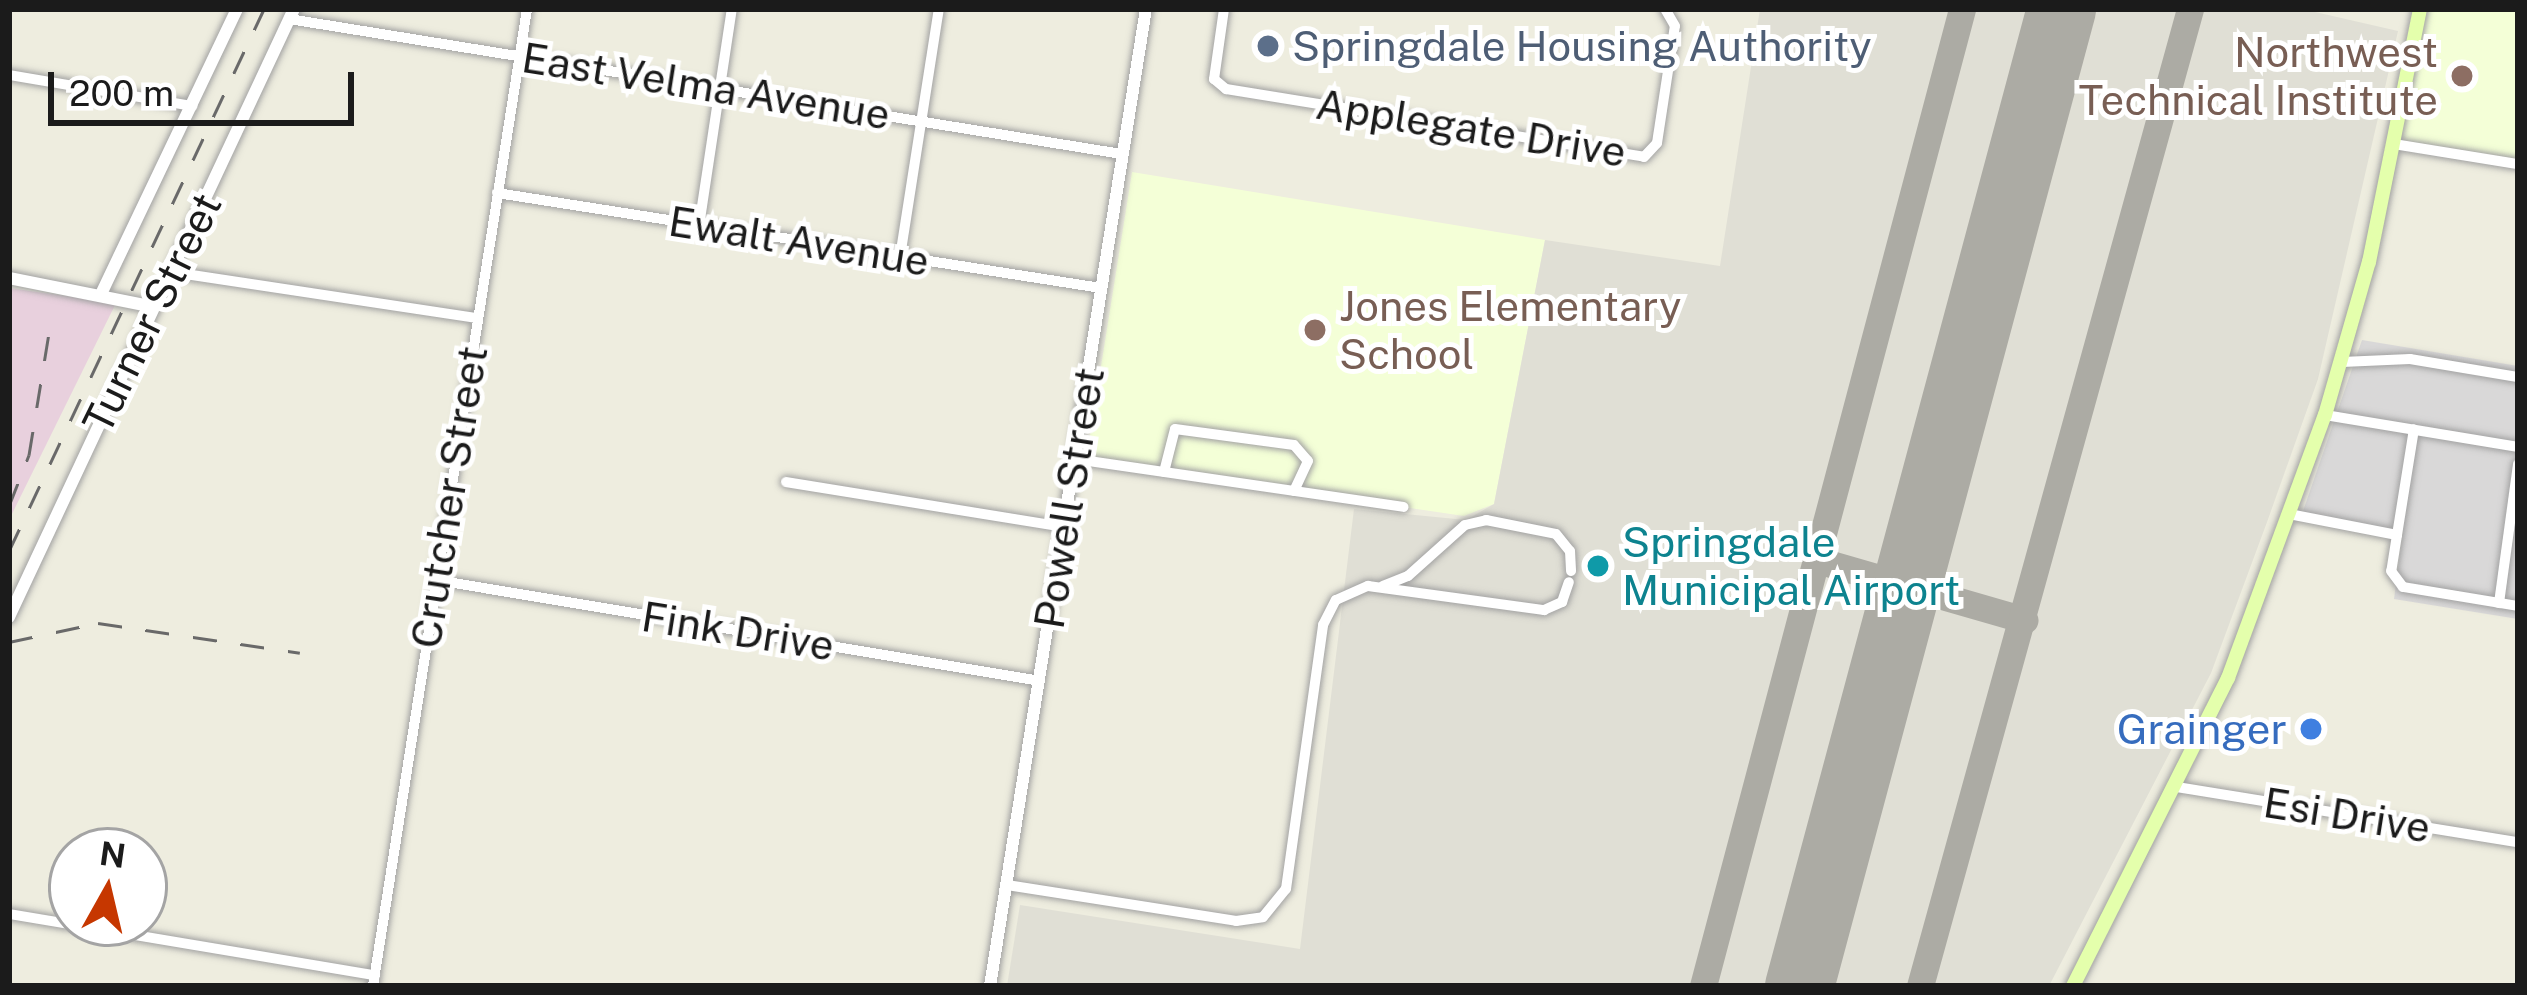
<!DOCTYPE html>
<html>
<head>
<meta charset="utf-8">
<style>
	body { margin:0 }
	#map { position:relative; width:2527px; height:995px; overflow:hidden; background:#eeeddf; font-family:"Public Sans",sans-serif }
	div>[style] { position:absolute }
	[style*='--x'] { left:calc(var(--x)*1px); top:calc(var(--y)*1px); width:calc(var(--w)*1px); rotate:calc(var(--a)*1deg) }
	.residential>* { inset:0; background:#d9d8d8 }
	.industrial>* { inset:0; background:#e8d0dd }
	.education>* { inset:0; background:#f4ffd7 }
	.airport>* { inset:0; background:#e0dfd5 }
	.taxiway>* { height:27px; margin:-13.5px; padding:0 13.5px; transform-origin:13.5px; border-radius:13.5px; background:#acaba4 }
	.runway>* { height:69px; margin:-34.5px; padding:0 34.5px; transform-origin:34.5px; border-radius:34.5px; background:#acaba4 }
	.roads { filter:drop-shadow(0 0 3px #a2a2a2) drop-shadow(0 0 3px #a2a2a2) }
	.minor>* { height:10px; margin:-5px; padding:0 5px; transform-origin:5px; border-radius:5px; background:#fff }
	.tertiary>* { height:12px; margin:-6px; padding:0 6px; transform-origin:6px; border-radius:6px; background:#fff }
	.secondary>* { height:14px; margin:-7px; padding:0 7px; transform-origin:7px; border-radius:7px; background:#e4ffac }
	.rail>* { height:3px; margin-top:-1.5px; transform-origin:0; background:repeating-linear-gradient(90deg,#696969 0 24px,transparent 0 48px) }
	.dots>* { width:33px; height:33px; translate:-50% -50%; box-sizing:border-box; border:6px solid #fff; border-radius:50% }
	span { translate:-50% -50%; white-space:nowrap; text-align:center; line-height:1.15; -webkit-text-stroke:10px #fff; paint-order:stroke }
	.service-label { font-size:42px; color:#4e5e75 }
	.left { translate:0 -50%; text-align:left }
	.education-label { font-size:42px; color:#785e54 }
	.right { translate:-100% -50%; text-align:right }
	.street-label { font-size:42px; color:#1b1b1b }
	.culture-label { font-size:42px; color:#0d838f }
	.shop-label { font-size:42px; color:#366cbe }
	.frame { position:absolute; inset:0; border:12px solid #1b1b1b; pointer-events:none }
	.north { position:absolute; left:48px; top:827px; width:120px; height:120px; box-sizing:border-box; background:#fff; border:3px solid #a4a4a4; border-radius:50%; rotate:8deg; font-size:33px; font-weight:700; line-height:48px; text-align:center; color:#1b1b1b }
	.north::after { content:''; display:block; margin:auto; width:42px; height:54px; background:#c63700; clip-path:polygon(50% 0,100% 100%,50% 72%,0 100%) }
	.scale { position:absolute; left:48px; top:72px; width:306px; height:54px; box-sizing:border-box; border:6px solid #1b1b1b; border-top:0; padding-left:15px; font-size:36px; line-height:42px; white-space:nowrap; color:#1b1b1b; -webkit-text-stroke:9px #fff; paint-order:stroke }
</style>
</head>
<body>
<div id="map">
	<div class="residential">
		<i style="clip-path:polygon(2362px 340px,2518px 366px,2518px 619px,2394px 599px,2403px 531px,2302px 514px)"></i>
	</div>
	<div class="industrial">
		<i style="clip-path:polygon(9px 288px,116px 303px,9px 520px)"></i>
	</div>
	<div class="education">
		<i style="clip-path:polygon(2419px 9px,2518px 9px,2518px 164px,2394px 144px)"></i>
		<i style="clip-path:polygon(1132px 172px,1545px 240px,1494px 504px,1464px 516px,1086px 460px)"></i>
	</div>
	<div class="airport">
		<i style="clip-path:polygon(1760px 9px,2302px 9px,2398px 31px,2318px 379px,2267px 522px,2211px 673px,2049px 986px,1007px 986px,1020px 905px,1300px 949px,1354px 509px,1466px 520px,1494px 504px,1545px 240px,1720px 266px)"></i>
	</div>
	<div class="taxiway">
		<i style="--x:1817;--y:560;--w:216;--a:16.1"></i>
		<i style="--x:1703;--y:986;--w:1011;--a:-75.15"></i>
		<i style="--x:1920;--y:986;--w:1014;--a:-74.55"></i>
	</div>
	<div class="runway">
		<i style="--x:1799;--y:986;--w:1012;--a:-74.99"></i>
	</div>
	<div class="roads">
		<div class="minor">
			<i style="--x:1224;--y:9;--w:71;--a:98.1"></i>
			<i style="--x:1214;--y:79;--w:16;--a:40"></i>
			<i style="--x:1226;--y:89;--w:423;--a:9.2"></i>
			<i style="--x:1644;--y:157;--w:19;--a:-47"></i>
			<i style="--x:1657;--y:143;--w:118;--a:-81.3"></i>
			<i style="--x:1675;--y:26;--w:20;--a:-120"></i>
			<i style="--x:289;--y:19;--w:844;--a:9.21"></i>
			<i style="--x:9;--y:75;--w:186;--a:9.6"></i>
			<i style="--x:2394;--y:144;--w:126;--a:9.2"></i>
			<i style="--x:497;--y:193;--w:611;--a:8.94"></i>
			<i style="--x:699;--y:226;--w:219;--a:-81.4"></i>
			<i style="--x:900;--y:257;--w:251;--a:-81.1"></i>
			<i style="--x:172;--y:272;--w:307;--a:8.6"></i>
			<i style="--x:2342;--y:362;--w:68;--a:-2.5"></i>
			<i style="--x:2410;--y:359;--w:109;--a:9.5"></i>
			<i style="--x:2325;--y:415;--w:196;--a:9.4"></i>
			<i style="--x:1075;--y:459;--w:332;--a:8.3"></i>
			<i style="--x:1164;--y:472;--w:44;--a:-75.7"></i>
			<i style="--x:1175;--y:429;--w:120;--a:7.7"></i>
			<i style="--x:1294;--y:445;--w:21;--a:49"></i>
			<i style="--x:1308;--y:461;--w:33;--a:115"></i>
			<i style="--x:786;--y:482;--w:282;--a:9.2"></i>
			<i style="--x:2289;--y:514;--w:110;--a:11"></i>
			<i style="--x:2397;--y:535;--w:36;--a:99"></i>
			<i style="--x:2391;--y:571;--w:20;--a:53"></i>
			<i style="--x:2403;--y:587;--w:117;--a:9.4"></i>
			<i style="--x:2397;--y:535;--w:107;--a:-80.9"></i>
			<i style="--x:436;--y:580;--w:612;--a:9.49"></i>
			<i style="--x:1383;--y:586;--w:27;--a:-22"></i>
			<i style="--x:1408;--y:576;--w:76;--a:-41.8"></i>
			<i style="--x:1465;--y:525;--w:22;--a:-13"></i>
			<i style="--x:1486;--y:520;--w:71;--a:11.3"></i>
			<i style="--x:1556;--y:534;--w:22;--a:51"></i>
			<i style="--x:1570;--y:551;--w:20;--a:87"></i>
			<i style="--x:2499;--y:603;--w:140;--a:-82.2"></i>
			<i style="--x:2177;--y:787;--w:345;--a:9.2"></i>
			<i style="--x:1007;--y:885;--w:232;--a:8.9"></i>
			<i style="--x:1236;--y:921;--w:27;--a:-8"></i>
			<i style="--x:1263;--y:917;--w:36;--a:-51"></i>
			<i style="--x:1286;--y:889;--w:267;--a:-82"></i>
			<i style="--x:1323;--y:625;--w:28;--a:-63"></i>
			<i style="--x:1336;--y:600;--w:35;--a:-24"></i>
			<i style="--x:1368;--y:586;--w:178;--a:7.8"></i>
			<i style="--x:1544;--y:610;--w:20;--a:-24"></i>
			<i style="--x:1562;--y:602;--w:21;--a:-71"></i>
			<i style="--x:9;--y:914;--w:371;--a:9.5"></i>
			<i style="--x:373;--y:986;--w:989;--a:-81.04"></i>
		</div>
		<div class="tertiary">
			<i style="--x:9;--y:278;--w:148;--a:11.3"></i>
			<i style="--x:102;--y:292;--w:314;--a:-64.5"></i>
			<i style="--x:9;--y:617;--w:671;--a:-64.89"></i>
			<i style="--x:990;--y:986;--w:989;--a:-80.93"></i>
		</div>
		<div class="secondary">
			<i style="--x:2073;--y:986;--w:345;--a:-63.3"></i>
			<i style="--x:2228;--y:678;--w:280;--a:-69.8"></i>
			<i style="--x:2325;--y:415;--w:159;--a:-74"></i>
			<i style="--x:2369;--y:262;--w:258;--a:-78.6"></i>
		</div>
	</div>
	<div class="rail">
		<i style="--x:9;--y:506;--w:55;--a:-68.6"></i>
		<i style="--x:29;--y:455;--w:143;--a:-80.7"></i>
		<i style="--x:9;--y:551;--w:599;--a:-64.8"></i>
		<i style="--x:9;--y:642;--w:91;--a:-12.1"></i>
		<i style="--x:98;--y:623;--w:204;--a:8.4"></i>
	</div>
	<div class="dots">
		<i style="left:1268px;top:46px;background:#5c6f8a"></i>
		<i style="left:2462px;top:76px;background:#8d6e63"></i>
		<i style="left:1315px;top:330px;background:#8d6e63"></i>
		<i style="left:1598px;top:566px;background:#0f9aa8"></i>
		<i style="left:2311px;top:729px;background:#3f7fe0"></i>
	</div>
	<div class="service-label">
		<span class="left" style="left:1292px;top:46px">Springdale Housing Authority</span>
	</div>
	<div class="education-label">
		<span class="right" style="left:2438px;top:76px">Northwest<br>Technical Institute</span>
		<span class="left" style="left:1339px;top:330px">Jones Elementary<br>School</span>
	</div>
	<div class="street-label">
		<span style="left:706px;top:86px;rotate:9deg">East Velma Avenue</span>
		<span style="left:1471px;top:128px;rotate:9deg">Applegate Drive</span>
		<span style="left:799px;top:241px;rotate:9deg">Ewalt Avenue</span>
		<span style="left:152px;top:313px;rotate:-64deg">Turner Street</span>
		<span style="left:449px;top:497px;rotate:-81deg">Crutcher Street</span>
		<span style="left:1069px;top:498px;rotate:-81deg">Powell Street</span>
		<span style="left:738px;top:631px;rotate:9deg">Fink Drive</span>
		<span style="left:2347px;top:815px;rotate:9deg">Esi Drive</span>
	</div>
	<div class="culture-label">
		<span class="left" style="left:1622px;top:566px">Springdale<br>Municipal Airport</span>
	</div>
	<div class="shop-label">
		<span class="right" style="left:2287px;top:729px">Grainger</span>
	</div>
	<div class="frame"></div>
	<div class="north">N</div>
	<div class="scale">200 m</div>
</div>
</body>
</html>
